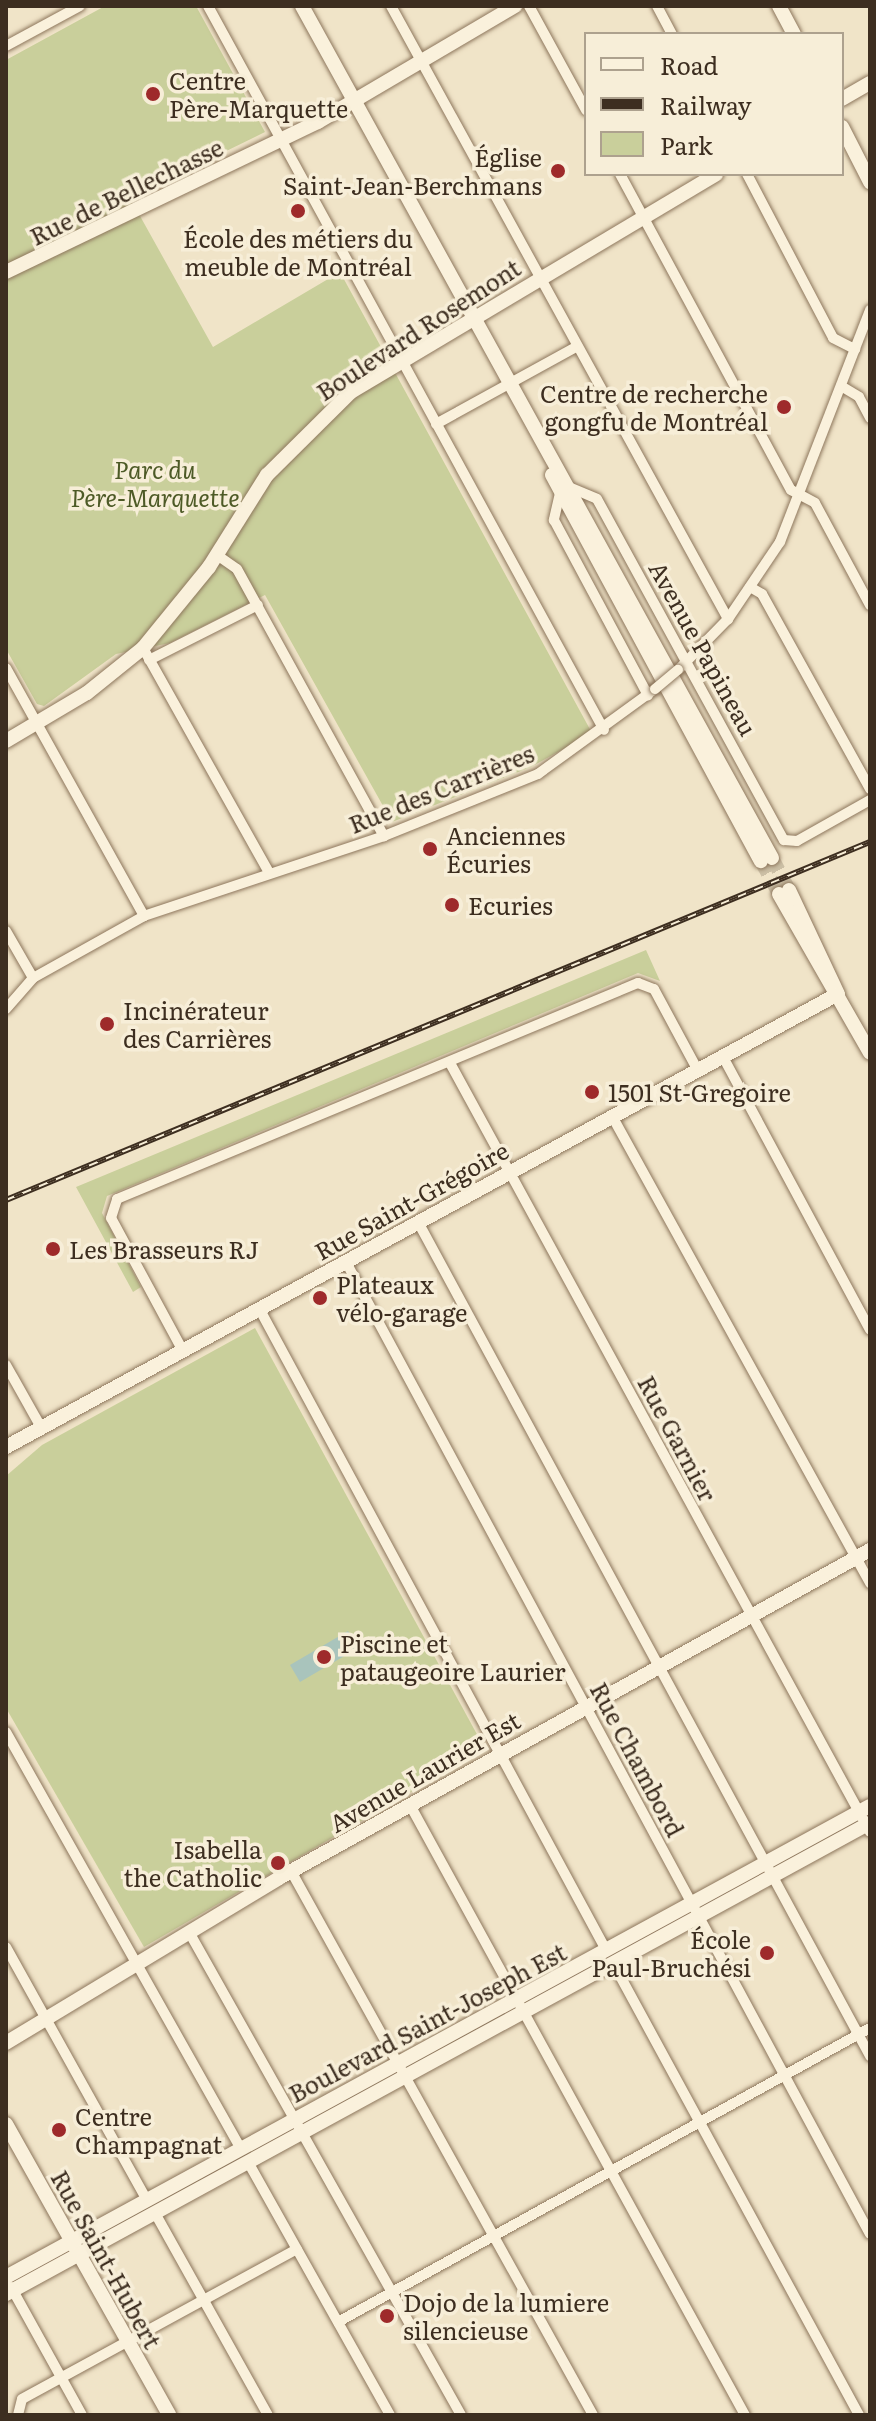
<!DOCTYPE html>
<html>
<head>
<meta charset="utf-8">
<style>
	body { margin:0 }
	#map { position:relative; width:876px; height:2421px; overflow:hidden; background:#f0e4c8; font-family:Literata,serif }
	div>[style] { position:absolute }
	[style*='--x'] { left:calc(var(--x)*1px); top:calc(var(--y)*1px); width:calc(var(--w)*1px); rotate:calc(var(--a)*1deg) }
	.green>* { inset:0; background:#c9cf9b }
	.water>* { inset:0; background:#a9c4bc }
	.secondary-tunnel>* { height:14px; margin-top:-7px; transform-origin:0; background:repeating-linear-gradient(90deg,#ccc0a6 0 14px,transparent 0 21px) }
	.roads { filter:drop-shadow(0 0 2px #8d765c) drop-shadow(0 0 2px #8d765c) }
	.street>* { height:10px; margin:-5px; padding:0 5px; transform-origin:5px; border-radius:5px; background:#faf1dc }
	.secondary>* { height:14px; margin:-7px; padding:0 7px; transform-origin:7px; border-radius:7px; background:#faf1dc }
	.rail>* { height:6px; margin-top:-3px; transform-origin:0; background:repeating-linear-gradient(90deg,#f7eed8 0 9px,#3d2e20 0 18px); box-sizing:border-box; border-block:2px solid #3d2e20 }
	.bridges { filter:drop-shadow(0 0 2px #8d765c) drop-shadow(0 0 2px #8d765c) }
	.street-bridge>* { height:10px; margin:-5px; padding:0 5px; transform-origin:5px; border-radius:5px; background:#faf1dc }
	.dots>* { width:22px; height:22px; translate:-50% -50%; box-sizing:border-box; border:4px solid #f7eed8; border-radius:50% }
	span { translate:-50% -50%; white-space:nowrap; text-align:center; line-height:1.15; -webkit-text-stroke:7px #f7eed8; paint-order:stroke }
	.poi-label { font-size:24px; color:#3d2e20 }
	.left { translate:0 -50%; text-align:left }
	.right { translate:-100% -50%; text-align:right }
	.street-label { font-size:24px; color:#3d2e20 }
	.park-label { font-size:24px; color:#4d5a26; font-style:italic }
	.frame { position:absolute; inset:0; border:8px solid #3d2e20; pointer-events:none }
	.legend { position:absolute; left:584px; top:32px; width:260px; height:144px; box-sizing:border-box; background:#f7eed8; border:2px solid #ada18e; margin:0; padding:10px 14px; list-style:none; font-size:24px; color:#3d2e20 }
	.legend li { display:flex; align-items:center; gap:16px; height:40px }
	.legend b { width:40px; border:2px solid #ada18e }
</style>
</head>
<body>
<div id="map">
	<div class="green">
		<i style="clip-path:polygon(105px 6px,196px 6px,265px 132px,130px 198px,213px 347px,340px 272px,592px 733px,531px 767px,392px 822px,265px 595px,170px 643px,116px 654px,44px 706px,37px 704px,6px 649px,6px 60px)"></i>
		<i style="clip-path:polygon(646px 950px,660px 981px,638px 973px,107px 1196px,102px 1213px,141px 1287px,133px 1292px,76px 1187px)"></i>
		<i style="clip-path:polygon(255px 1328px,485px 1749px,144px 1947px,6px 1708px,6px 1476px,42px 1445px)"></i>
	</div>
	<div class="water">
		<i style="clip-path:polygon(348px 1631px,358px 1648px,300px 1682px,290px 1665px)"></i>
	</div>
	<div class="secondary-tunnel">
		<i style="--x:772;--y:858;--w:36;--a:62"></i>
		<i style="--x:761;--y:861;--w:38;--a:61"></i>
	</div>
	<div class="roads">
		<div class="street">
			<i style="--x:208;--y:6;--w:825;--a:61.32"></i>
			<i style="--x:391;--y:6;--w:700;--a:61.2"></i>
			<i style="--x:529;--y:6;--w:119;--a:61.3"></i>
			<i style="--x:657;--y:6;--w:32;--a:62"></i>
			<i style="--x:6;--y:46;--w:84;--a:-28.4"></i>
			<i style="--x:620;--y:174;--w:359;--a:61.6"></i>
			<i style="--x:791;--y:490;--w:27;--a:28"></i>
			<i style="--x:815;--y:503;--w:116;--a:61.7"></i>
			<i style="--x:747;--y:174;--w:185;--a:62.3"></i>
			<i style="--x:833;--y:338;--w:25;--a:27"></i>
			<i style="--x:841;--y:386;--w:21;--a:31"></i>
			<i style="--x:859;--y:397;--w:24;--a:62"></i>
			<i style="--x:436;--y:424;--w:160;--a:-28.8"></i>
			<i style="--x:569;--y:487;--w:30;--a:23"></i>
			<i style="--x:597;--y:499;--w:389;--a:61.3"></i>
			<i style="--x:784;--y:840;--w:13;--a:4"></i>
			<i style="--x:797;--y:841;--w:84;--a:-29.3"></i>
			<i style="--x:560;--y:493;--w:28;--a:103"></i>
			<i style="--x:554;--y:520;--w:199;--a:61.8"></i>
			<i style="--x:217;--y:555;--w:24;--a:35"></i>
			<i style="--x:237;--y:569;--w:305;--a:61.2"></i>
			<i style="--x:750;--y:587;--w:14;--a:30"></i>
			<i style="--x:762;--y:594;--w:223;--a:61"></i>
			<i style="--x:143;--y:648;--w:256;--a:60.7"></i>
			<i style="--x:149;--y:660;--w:122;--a:-26.8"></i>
			<i style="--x:6;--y:668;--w:284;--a:60.9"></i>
			<i style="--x:678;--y:670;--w:71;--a:-45.6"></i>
			<i style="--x:728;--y:619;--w:93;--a:-56"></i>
			<i style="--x:780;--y:542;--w:249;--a:-68.8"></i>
			<i style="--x:6;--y:931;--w:54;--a:60.1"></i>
			<i style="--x:6;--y:1009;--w:41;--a:-48.9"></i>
			<i style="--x:33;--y:978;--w:127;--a:-29.2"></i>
			<i style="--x:144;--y:916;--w:253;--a:-18.4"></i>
			<i style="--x:384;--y:836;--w:166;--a:-21.9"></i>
			<i style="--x:538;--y:774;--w:145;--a:-36"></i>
			<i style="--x:722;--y:1055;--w:312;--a:61.7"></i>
			<i style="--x:450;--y:1063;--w:876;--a:61.36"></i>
			<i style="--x:612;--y:1116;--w:534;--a:61.08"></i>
			<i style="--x:418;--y:1222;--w:949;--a:61.54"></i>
			<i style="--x:346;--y:1262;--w:1104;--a:61.67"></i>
			<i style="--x:260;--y:1310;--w:728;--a:61.6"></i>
			<i style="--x:183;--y:1351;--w:151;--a:-118.4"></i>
			<i style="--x:111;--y:1218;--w:20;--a:-72"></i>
			<i style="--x:117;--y:1199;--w:564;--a:-22.52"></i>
			<i style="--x:638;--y:983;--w:17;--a:21"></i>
			<i style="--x:654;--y:989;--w:91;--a:61.7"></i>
			<i style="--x:6;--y:1365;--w:71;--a:60.6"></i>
			<i style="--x:6;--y:1732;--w:479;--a:60.6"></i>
			<i style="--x:410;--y:1805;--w:696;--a:61.23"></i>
			<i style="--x:291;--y:1871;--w:622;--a:60.96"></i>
			<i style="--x:189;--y:1932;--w:554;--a:60.61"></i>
			<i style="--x:6;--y:1947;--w:290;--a:60.9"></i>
			<i style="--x:613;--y:1963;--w:515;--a:61.44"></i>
			<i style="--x:248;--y:2162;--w:290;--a:60.7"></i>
			<i style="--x:155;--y:2213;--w:231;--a:60.8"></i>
			<i style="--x:11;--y:2287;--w:146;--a:61"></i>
			<i style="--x:338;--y:2322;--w:608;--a:-28.93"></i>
			<i style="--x:18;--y:2415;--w:16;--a:-76"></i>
			<i style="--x:22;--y:2399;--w:313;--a:-28.6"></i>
		</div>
		<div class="secondary">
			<i style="--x:302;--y:6;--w:973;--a:61.12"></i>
			<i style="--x:779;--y:6;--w:32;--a:62"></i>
			<i style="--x:842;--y:99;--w:32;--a:-30"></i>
			<i style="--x:842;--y:127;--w:62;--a:63"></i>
			<i style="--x:6;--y:272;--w:346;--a:-25.7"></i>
			<i style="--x:318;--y:122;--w:229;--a:-30.5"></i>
			<i style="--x:552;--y:475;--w:439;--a:61.6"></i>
			<i style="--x:6;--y:741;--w:94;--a:-30.7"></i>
			<i style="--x:87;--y:693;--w:72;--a:-38.8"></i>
			<i style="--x:143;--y:648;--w:104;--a:-50.8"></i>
			<i style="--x:209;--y:567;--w:109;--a:-57.8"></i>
			<i style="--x:267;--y:475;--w:118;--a:-44.7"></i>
			<i style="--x:351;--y:392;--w:425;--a:-30.8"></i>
			<i style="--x:789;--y:890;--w:115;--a:64.8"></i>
			<i style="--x:779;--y:894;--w:183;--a:60.2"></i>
			<i style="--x:6;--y:1447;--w:947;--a:-28.57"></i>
			<i style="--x:6;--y:2043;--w:319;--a:-31.1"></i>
			<i style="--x:279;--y:1878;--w:676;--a:-29.03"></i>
			<i style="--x:6;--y:2124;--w:334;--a:60.7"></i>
			<i style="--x:6;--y:2277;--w:984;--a:-28.6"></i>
			<i style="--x:6;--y:2294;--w:984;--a:-28.6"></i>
		</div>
	</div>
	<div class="rail">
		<i style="--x:6;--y:1200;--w:935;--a:-22.51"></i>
	</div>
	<div class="bridges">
		<div class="street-bridge">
			<i style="--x:655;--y:689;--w:30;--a:-40"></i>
		</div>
	</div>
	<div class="dots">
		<i style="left:153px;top:94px;background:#9e2a2b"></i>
		<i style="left:558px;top:171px;background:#9e2a2b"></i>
		<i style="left:298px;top:211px;background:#9e2a2b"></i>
		<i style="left:784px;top:407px;background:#9e2a2b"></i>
		<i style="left:430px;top:849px;background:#9e2a2b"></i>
		<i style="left:452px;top:905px;background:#9e2a2b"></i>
		<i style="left:107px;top:1024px;background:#9e2a2b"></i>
		<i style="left:592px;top:1092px;background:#9e2a2b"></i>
		<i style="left:53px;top:1249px;background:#9e2a2b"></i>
		<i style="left:320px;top:1298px;background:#9e2a2b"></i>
		<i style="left:324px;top:1657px;background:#9e2a2b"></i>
		<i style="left:278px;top:1863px;background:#9e2a2b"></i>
		<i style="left:767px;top:1953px;background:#9e2a2b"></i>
		<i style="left:59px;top:2130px;background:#9e2a2b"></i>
		<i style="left:387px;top:2316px;background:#9e2a2b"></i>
	</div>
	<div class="poi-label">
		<span class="left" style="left:169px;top:94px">Centre<br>Père-Marquette</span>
		<span class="right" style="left:542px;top:171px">Église<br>Saint-Jean-Berchmans</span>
		<span style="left:298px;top:252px">École des métiers du<br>meuble de Montréal</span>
		<span class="right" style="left:768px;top:407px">Centre de recherche<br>gongfu de Montréal</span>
		<span class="left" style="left:446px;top:849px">Anciennes<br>Écuries</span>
		<span class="left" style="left:468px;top:905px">Ecuries</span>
		<span class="left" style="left:123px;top:1024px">Incinérateur<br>des Carrières</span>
		<span class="left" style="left:608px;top:1092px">1501 St-Gregoire</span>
		<span class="left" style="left:69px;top:1249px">Les Brasseurs RJ</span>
		<span class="left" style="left:336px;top:1298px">Plateaux<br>vélo-garage</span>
		<span class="left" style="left:340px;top:1657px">Piscine et<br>pataugeoire Laurier</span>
		<span class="right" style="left:262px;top:1863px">Isabella<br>the Catholic</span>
		<span class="right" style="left:751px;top:1953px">École<br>Paul-Bruchési</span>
		<span class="left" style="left:75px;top:2130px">Centre<br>Champagnat</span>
		<span class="left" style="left:403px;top:2316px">Dojo de la lumiere<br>silencieuse</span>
	</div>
	<div class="street-label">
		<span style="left:126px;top:191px;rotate:-26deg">Rue de Bellechasse</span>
		<span style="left:418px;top:329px;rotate:-33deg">Boulevard Rosemont</span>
		<span style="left:704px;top:648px;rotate:61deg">Avenue Papineau</span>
		<span style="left:441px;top:788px;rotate:-22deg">Rue des Carrières</span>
		<span style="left:411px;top:1200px;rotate:-29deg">Rue Saint-Grégoire</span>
		<span style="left:678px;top:1438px;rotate:62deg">Rue Garnier</span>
		<span style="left:638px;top:1759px;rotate:62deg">Rue Chambord</span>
		<span style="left:424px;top:1771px;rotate:-30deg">Avenue Laurier Est</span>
		<span style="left:427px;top:2022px;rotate:-28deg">Boulevard Saint-Joseph Est</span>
		<span style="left:107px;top:2259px;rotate:61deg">Rue Saint-Hubert</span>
	</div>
	<div class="park-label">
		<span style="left:155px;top:483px">Parc du<br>Père-Marquette</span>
	</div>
	<div class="frame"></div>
	<ul class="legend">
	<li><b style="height:10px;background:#faf1dc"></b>Road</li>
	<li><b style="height:10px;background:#3d2e20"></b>Railway</li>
	<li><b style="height:22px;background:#c9cf9b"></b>Park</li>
	</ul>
</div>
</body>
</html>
